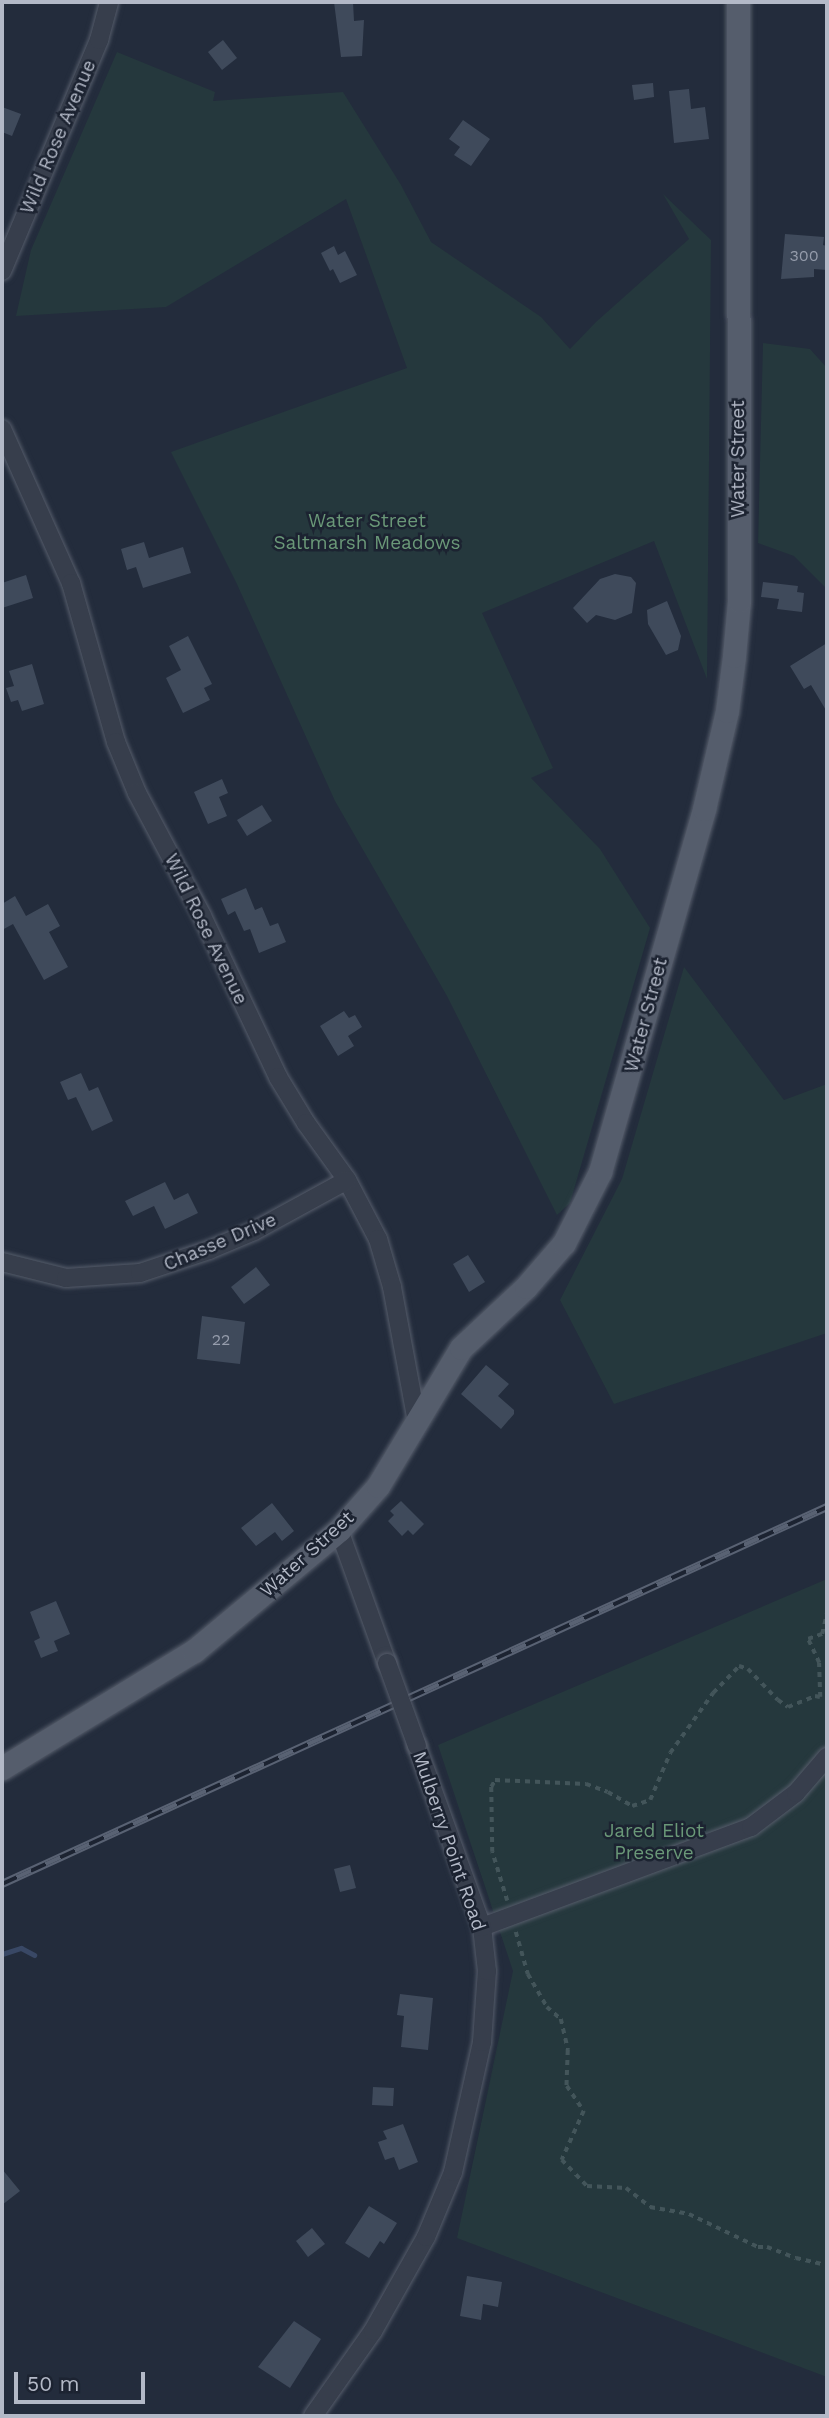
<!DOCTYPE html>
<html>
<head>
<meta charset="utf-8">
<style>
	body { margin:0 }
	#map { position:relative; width:829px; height:2418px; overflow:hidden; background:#232c3c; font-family:"Work Sans",sans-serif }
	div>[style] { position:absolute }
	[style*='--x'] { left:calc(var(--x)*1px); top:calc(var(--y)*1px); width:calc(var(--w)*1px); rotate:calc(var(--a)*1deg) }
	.green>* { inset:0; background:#25383d }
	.stream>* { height:5px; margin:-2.5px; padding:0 2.5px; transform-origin:2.5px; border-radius:2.5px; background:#394865 }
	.building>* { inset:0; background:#3f4a5b }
	.path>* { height:3.5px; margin-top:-1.75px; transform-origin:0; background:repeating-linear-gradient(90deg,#43555a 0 5px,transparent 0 10px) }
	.roads { filter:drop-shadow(0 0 2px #555c6a) drop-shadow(0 0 2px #555c6a) }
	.minor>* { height:18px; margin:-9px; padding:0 9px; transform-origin:9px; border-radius:9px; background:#373e4c }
	.major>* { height:23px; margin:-11.5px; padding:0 11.5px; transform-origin:11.5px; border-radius:11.5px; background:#555d6c }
	.rail>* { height:8px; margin-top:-4px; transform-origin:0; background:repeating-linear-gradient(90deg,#1c2331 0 16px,#596273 0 32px); box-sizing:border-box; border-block:2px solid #596273 }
	.bridges { filter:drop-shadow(0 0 2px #555c6a) drop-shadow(0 0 2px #555c6a) }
	.minor-bridge>* { height:18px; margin:-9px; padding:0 9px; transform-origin:9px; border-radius:9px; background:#373e4c }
	span { translate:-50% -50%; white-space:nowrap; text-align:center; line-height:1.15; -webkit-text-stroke:5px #1c2331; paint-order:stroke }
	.number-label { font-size:16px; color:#969dac }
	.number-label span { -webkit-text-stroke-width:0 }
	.street-label { font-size:19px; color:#b3b9c7 }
	.park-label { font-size:19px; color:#6a9878 }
	.frame { position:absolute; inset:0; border:4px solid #b3b9c7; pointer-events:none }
	.scale { position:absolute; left:14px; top:2372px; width:131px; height:32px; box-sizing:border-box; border:4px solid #b3b9c7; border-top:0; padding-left:9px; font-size:21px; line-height:24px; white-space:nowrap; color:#b3b9c7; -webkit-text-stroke:5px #1c2331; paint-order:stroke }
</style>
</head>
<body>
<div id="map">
	<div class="green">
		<i style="clip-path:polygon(117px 52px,215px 92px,213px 101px,343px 92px,401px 185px,431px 242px,541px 317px,570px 349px,596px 322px,689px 239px,663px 194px,711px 240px,707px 679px,654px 541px,482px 613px,553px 768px,531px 778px,600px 849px,650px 928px,570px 1203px,557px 1215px,447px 996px,335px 801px,236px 582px,171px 452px,407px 368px,346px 199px,166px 307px,16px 316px,31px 250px)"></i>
		<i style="clip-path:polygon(763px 343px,810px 349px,827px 368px,827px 589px,794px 556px,758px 543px)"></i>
		<i style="clip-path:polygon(684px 967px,784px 1100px,827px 1084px,827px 1333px,614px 1404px,560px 1300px,622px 1179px)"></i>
		<i style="clip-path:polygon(827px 1579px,827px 2377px,457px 2238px,513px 1971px,438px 1745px)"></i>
	</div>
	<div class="stream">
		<i style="--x:2;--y:1954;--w:20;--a:-18"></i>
		<i style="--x:21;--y:1948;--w:15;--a:28"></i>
	</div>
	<div class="building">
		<i style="clip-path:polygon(334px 2px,353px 2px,354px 21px,364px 20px,362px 56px,341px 57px)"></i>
		<i style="clip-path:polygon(223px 40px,237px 58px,222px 70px,208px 52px)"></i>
		<i style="clip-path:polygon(653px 83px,654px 97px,634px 100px,632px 85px)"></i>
		<i style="clip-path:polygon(689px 89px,691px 109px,705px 107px,709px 139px,674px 143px,669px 91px)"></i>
		<i style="clip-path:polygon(2px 107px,21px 114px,12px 136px,2px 132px)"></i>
		<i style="clip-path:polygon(463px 120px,490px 139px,471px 166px,454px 155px,460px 147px,449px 139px)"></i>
		<i style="clip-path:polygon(785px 234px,824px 237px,823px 245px,827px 246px,827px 270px,814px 269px,814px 277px,781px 279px)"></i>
		<i style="clip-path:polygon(334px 246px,338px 255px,345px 251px,357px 275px,340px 283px,333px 269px,330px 271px,321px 253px)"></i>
		<i style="clip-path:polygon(144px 542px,149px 558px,183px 547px,191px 573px,143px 588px,136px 567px,127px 570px,121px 549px)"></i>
		<i style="clip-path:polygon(615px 574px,631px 577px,636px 583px,632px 613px,615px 620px,596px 615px,587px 623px,573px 608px,600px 579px)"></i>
		<i style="clip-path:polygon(26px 575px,33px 598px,2px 608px,2px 583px)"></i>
		<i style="clip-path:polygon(763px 582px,798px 586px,797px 592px,804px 593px,802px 612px,777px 609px,779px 599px,761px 597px)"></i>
		<i style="clip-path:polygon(667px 601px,681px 636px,678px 650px,666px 655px,648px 624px,647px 610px)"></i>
		<i style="clip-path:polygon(188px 636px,212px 684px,204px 688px,210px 700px,183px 713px,166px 678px,181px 670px,169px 646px)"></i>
		<i style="clip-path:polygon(827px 643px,827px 712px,811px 685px,804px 689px,790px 666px)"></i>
		<i style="clip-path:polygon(32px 664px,44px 704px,22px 711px,18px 700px,11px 702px,6px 688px,14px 686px,9px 671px)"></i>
		<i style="clip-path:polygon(222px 779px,228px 793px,219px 797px,227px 816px,208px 824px,194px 792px)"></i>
		<i style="clip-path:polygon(262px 805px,272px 821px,247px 836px,237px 820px)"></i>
		<i style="clip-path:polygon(246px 888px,255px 910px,262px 907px,270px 926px,278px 923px,286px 942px,259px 953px,250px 929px,244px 931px,235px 911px,228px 915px,221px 899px)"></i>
		<i style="clip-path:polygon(15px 896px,26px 916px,48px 904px,60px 926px,49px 932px,68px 967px,44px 980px,13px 924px,2px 930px,2px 904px)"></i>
		<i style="clip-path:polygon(344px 1011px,349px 1018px,355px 1015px,362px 1027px,348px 1036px,354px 1046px,338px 1056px,320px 1026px)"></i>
		<i style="clip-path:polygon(81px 1073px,89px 1091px,98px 1087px,113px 1121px,92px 1131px,76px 1097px,68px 1100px,60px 1082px)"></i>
		<i style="clip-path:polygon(165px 1182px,174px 1200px,188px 1193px,198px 1213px,165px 1229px,154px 1206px,133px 1216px,125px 1201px)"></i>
		<i style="clip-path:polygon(468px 1255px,485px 1282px,469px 1292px,453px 1264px)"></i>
		<i style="clip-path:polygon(256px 1267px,270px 1285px,244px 1304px,231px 1287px)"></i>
		<i style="clip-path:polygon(202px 1316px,245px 1322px,240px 1364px,197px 1359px)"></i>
		<i style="clip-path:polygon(486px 1365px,509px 1384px,498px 1396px,514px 1410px,514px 1414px,501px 1429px,461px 1394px)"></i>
		<i style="clip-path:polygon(401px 1501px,424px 1524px,413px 1535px,408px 1530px,402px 1536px,388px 1521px,394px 1515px,390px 1511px)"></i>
		<i style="clip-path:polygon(272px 1503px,294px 1531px,282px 1541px,275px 1532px,256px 1546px,241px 1528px)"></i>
		<i style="clip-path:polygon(56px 1601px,70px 1634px,54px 1641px,58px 1651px,41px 1658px,34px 1641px,40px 1638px,30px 1612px)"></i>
		<i style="clip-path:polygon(350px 1865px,356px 1888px,340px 1892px,334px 1869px)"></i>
		<i style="clip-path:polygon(400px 1994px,433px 1998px,428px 2050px,401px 2047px,404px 2016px,397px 2015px)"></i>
		<i style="clip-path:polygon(373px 2087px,394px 2088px,393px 2106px,372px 2105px)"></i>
		<i style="clip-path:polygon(403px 2124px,418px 2162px,399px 2170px,394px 2157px,385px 2160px,378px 2142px,387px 2139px,383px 2131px)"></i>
		<i style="clip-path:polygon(2px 2169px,20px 2191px,2px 2205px)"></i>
		<i style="clip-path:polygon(369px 2206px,397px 2223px,384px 2244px,380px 2241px,369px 2258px,345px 2243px)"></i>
		<i style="clip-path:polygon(312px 2228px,325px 2244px,308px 2257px,296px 2241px)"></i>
		<i style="clip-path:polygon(467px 2276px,502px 2282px,498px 2307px,483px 2304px,481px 2320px,460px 2316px)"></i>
		<i style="clip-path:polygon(294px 2321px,321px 2339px,290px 2388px,258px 2367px)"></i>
	</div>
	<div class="path">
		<i style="--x:507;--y:1901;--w:51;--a:-107"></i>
		<i style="--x:492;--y:1852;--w:65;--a:-90.9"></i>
		<i style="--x:491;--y:1787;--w:8;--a:-60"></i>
		<i style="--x:495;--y:1780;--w:91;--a:2.5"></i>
		<i style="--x:586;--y:1784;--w:23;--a:20"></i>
		<i style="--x:608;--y:1792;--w:28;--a:30"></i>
		<i style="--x:632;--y:1806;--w:19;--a:-18"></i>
		<i style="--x:650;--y:1800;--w:51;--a:-66.9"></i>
		<i style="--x:670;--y:1753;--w:74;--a:-54.4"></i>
		<i style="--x:713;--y:1693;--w:37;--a:-46"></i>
		<i style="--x:739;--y:1666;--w:9;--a:18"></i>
		<i style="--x:748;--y:1669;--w:43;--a:45.9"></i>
		<i style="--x:778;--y:1700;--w:12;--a:35"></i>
		<i style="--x:788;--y:1707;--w:29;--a:-22"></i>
		<i style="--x:815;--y:1696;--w:5;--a:11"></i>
		<i style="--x:820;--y:1697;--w:34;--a:-92"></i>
		<i style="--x:819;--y:1663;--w:26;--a:-115"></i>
		<i style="--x:808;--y:1639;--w:15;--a:-20"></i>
		<i style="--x:822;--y:1634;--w:23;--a:-77"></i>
		<i style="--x:516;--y:1932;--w:44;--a:74.1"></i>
		<i style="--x:528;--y:1974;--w:38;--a:60"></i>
		<i style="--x:547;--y:2007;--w:18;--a:41"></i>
		<i style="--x:561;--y:2019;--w:32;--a:77"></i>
		<i style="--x:568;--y:2050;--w:36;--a:92"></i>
		<i style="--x:567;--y:2086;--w:30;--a:56"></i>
		<i style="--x:584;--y:2111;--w:54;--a:114.2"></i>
		<i style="--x:562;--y:2160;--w:36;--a:46"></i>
		<i style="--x:587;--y:2186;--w:39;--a:3"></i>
		<i style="--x:626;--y:2188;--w:31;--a:38"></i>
		<i style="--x:650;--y:2207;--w:40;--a:10"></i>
		<i style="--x:689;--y:2214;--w:76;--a:25.6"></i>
		<i style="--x:758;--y:2247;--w:9;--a:0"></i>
		<i style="--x:767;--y:2247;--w:31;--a:21"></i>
		<i style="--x:796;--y:2258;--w:32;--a:13"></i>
	</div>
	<div class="roads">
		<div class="minor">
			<i style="--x:2;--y:271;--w:251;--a:-67.2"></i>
			<i style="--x:99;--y:40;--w:39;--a:-75"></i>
			<i style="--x:2;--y:429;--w:169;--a:65.9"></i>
			<i style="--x:71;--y:583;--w:165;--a:74.2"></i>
			<i style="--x:116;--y:742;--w:55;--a:67.6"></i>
			<i style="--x:137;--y:793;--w:139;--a:62.1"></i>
			<i style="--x:202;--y:916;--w:178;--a:64.7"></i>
			<i style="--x:278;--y:1077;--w:54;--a:58.7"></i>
			<i style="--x:306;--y:1123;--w:70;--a:54.3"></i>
			<i style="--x:347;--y:1180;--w:67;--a:62.3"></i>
			<i style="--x:378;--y:1239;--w:50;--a:73.7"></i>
			<i style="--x:392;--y:1287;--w:137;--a:79.5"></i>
			<i style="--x:2;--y:1262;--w:66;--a:14"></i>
			<i style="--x:66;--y:1278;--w:74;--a:-3.9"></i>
			<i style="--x:140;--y:1273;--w:73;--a:-18.4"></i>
			<i style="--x:209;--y:1250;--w:49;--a:-22.9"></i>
			<i style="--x:254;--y:1231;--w:106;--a:-28.7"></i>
			<i style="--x:339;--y:1530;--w:141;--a:70.2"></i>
			<i style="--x:482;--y:1927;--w:287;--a:-20.4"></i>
			<i style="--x:751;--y:1827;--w:56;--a:-37.1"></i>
			<i style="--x:796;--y:1793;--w:48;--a:-49.3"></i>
			<i style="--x:313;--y:2416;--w:104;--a:-54.8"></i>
			<i style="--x:373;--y:2331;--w:108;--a:-60.6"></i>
			<i style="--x:426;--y:2237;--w:70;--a:-67.4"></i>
			<i style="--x:453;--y:2172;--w:133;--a:-77.4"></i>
			<i style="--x:482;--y:2042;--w:71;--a:-86"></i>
			<i style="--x:487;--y:1971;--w:44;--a:-96.5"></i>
			<i style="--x:482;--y:1927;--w:192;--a:-109.8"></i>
		</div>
		<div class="major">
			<i style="--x:2;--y:1768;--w:225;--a:-31.4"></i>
			<i style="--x:194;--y:1651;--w:189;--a:-39.8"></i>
			<i style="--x:339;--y:1530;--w:59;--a:-48.4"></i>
			<i style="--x:378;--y:1486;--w:161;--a:-59"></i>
			<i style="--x:461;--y:1348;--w:89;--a:-43.2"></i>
			<i style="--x:526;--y:1287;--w:58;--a:-49.2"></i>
			<i style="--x:564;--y:1243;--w:80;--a:-63.1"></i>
			<i style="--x:600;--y:1172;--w:378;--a:-74"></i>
			<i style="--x:704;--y:809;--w:101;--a:-76.8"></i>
			<i style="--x:727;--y:711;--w:55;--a:-82.7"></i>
			<i style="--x:734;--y:656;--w:55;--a:-84.8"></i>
			<i style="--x:739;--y:601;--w:599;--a:-90.1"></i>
		</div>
	</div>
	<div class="rail">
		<i style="--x:2;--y:1884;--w:907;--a:-24.56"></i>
	</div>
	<div class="bridges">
		<div class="minor-bridge">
			<i style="--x:387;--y:1663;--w:88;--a:70.1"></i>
		</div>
	</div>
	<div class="number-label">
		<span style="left:804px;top:256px">300</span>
		<span style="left:221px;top:1340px">22</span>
	</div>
	<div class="street-label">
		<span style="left:58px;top:137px;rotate:-67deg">Wild Rose Avenue</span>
		<span style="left:738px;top:459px;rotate:-90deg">Water Street</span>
		<span style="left:206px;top:929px;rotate:64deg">Wild Rose Avenue</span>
		<span style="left:646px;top:1015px;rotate:-75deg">Water Street</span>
		<span style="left:220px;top:1242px;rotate:-23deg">Chasse Drive</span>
		<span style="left:307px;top:1554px;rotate:-42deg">Water Street</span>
		<span style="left:449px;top:1841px;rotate:71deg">Mulberry Point Road</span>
	</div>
	<div class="park-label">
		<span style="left:367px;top:532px">Water Street<br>Saltmarsh Meadows</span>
		<span style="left:654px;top:1842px">Jared Eliot<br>Preserve</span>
	</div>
	<div class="frame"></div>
	<div class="scale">50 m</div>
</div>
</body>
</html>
